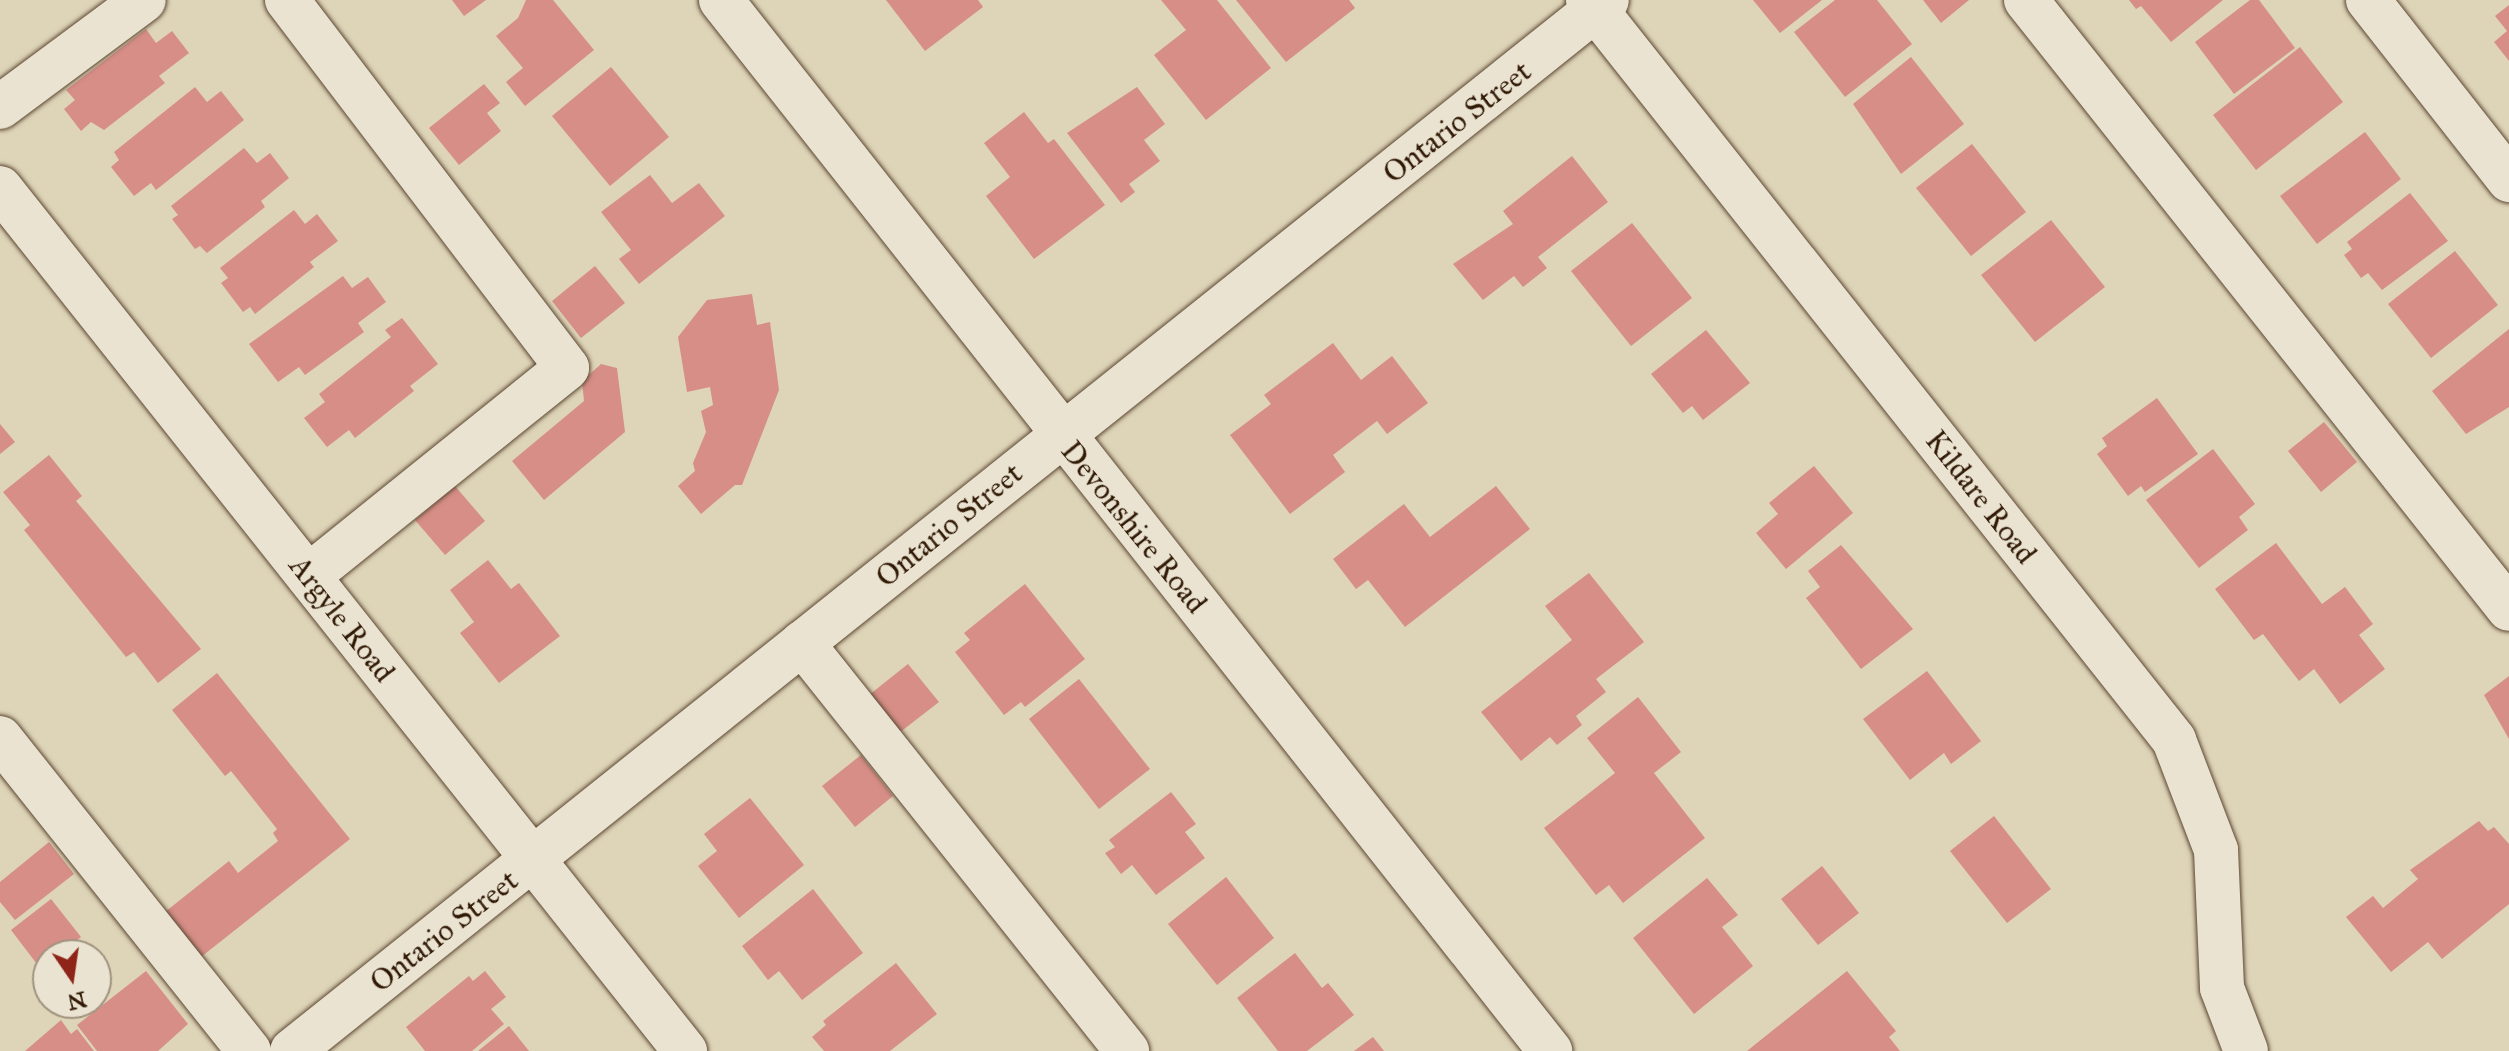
<!DOCTYPE html>
<html>
<head>
<meta charset="utf-8">
<style>
	body { margin:0 }
	#map { position:relative; width:2509px; height:1051px; overflow:hidden; background:#ded4b8; font-family:"IM FELL Great Primer",serif }
	div>[style] { position:absolute }
	[style*='--x'] { left:calc(var(--x)*1px); top:calc(var(--y)*1px); width:calc(var(--w)*1px); rotate:calc(var(--a)*1deg) }
	.building>* { inset:0; background:#d68e87 }
	.roads { filter:drop-shadow(0 0 2px #5c4832) drop-shadow(0 0 2px #5c4832) }
	.minor>* { height:44px; margin:-22px; padding:0 22px; transform-origin:22px; border-radius:22px; background:#eae3d1 }
	span { translate:-50% -50%; white-space:nowrap; text-align:center; line-height:1.15; -webkit-text-stroke:6px #eae3d1; paint-order:stroke }
	.street-label { font-size:30px; color:#311a05 }
	.north { position:absolute; left:32px; top:939px; width:80px; height:80px; box-sizing:border-box; background:#eae3d1; border:2px solid #a0937f; border-radius:50%; rotate:167deg; font-size:22px; font-weight:700; line-height:32px; text-align:center; color:#311a05 }
	.north::after { content:''; display:block; margin:auto; width:28px; height:36px; background:#8f2418; clip-path:polygon(50% 0,100% 100%,50% 72%,0 100%) }
</style>
</head>
<body>
<div id="map">
	<div class="building">
		<i style="clip-path:polygon(452px 0,486px 0,464px 16px)"></i>
		<i style="clip-path:polygon(526px 0,553px 0,594px 50px,525px 106px,506px 82px,523px 68px,496px 36px,518px 18px)"></i>
		<i style="clip-path:polygon(886px 0,978px 0,983px 7px,925px 51px)"></i>
		<i style="clip-path:polygon(1161px 0,1217px 0,1271px 68px,1206px 120px,1154px 55px,1186px 30px)"></i>
		<i style="clip-path:polygon(1236px 0,1349px 0,1355px 8px,1286px 62px)"></i>
		<i style="clip-path:polygon(1753px 0,1822px 0,1780px 33px)"></i>
		<i style="clip-path:polygon(1835px 0,1877px 0,1912px 44px,1845px 97px,1794px 32px)"></i>
		<i style="clip-path:polygon(1923px 0,1969px 0,1941px 23px)"></i>
		<i style="clip-path:polygon(2129px 0,2223px 0,2171px 42px,2141px 6px,2136px 9px)"></i>
		<i style="clip-path:polygon(2250px 0,2259px 0,2295px 48px,2234px 94px,2195px 42px)"></i>
		<i style="clip-path:polygon(2509px 5px,2509px 61px,2494px 42px,2507px 31px,2495px 16px)"></i>
		<i style="clip-path:polygon(146px 29px,156px 43px,172px 31px,189px 53px,159px 76px,165px 83px,104px 130px,91px 122px,81px 131px,64px 109px,75px 100px,66px 90px)"></i>
		<i style="clip-path:polygon(2300px 47px,2343px 102px,2256px 170px,2213px 115px)"></i>
		<i style="clip-path:polygon(1911px 57px,1964px 124px,1901px 174px,1853px 104px)"></i>
		<i style="clip-path:polygon(611px 67px,669px 137px,610px 186px,552px 116px)"></i>
		<i style="clip-path:polygon(484px 84px,500px 103px,487px 113px,501px 131px,459px 165px,429px 128px)"></i>
		<i style="clip-path:polygon(195px 87px,207px 102px,221px 91px,244px 120px,156px 190px,151px 183px,134px 196px,111px 167px,119px 160px,114px 152px)"></i>
		<i style="clip-path:polygon(1137px 87px,1165px 124px,1144px 140px,1160px 161px,1129px 184px,1135px 192px,1121px 203px,1067px 133px)"></i>
		<i style="clip-path:polygon(1024px 112px,1048px 143px,1054px 139px,1105px 205px,1034px 259px,986px 196px,1010px 177px,984px 143px)"></i>
		<i style="clip-path:polygon(2365px 132px,2401px 179px,2317px 244px,2280px 196px)"></i>
		<i style="clip-path:polygon(1972px 144px,2026px 212px,1971px 256px,1916px 188px)"></i>
		<i style="clip-path:polygon(244px 148px,257px 163px,270px 153px,289px 178px,261px 201px,265px 207px,207px 253px,200px 246px,195px 249px,172px 219px,178px 215px,171px 206px)"></i>
		<i style="clip-path:polygon(1572px 156px,1608px 202px,1538px 257px,1547px 268px,1523px 287px,1514px 276px,1483px 300px,1453px 264px,1513px 224px,1503px 211px)"></i>
		<i style="clip-path:polygon(650px 175px,672px 203px,699px 183px,725px 216px,639px 284px,619px 259px,631px 250px,601px 212px)"></i>
		<i style="clip-path:polygon(2410px 193px,2448px 241px,2382px 290px,2368px 273px,2361px 278px,2344px 255px,2352px 249px,2347px 242px)"></i>
		<i style="clip-path:polygon(294px 210px,305px 224px,317px 214px,338px 241px,310px 262px,314px 267px,255px 314px,250px 307px,243px 312px,221px 283px,228px 278px,220px 268px)"></i>
		<i style="clip-path:polygon(2051px 220px,2105px 287px,2035px 342px,1981px 275px)"></i>
		<i style="clip-path:polygon(1632px 223px,1692px 298px,1631px 346px,1571px 271px)"></i>
		<i style="clip-path:polygon(2455px 251px,2498px 305px,2431px 358px,2388px 304px)"></i>
		<i style="clip-path:polygon(595px 266px,625px 303px,581px 338px,552px 301px)"></i>
		<i style="clip-path:polygon(343px 276px,352px 288px,368px 277px,386px 302px,358px 323px,364px 332px,305px 375px,299px 367px,278px 382px,249px 344px)"></i>
		<i style="clip-path:polygon(752px 294px,757px 325px,770px 322px,779px 390px,742px 485px,735px 485px,701px 514px,678px 486px,695px 471px,693px 463px,706px 432px,701px 411px,713px 405px,710px 387px,687px 392px,678px 337px,707px 300px)"></i>
		<i style="clip-path:polygon(402px 318px,438px 364px,410px 386px,414px 391px,355px 438px,349px 430px,327px 447px,304px 418px,325px 402px,319px 394px,391px 337px,385px 330px)"></i>
		<i style="clip-path:polygon(2509px 329px,2509px 407px,2466px 434px,2432px 391px)"></i>
		<i style="clip-path:polygon(1706px 330px,1750px 383px,1703px 420px,1692px 406px,1683px 413px,1651px 374px)"></i>
		<i style="clip-path:polygon(1333px 343px,1361px 380px,1392px 356px,1428px 403px,1387px 434px,1377px 421px,1333px 455px,1345px 472px,1290px 514px,1230px 435px,1271px 404px,1264px 395px)"></i>
		<i style="clip-path:polygon(601px 364px,617px 368px,625px 432px,544px 500px,512px 461px,584px 401px,582px 381px)"></i>
		<i style="clip-path:polygon(2157px 398px,2198px 454px,2145px 492px,2141px 486px,2128px 496px,2097px 454px,2107px 446px,2102px 438px)"></i>
		<i style="clip-path:polygon(2324px 422px,2357px 462px,2321px 492px,2288px 451px)"></i>
		<i style="clip-path:polygon(0 424px,15px 442px,0 454px)"></i>
		<i style="clip-path:polygon(2213px 449px,2255px 504px,2239px 517px,2248px 530px,2199px 568px,2146px 500px)"></i>
		<i style="clip-path:polygon(49px 455px,82px 496px,76px 501px,201px 649px,158px 683px,134px 652px,126px 657px,24px 530px,30px 525px,3px 492px)"></i>
		<i style="clip-path:polygon(1814px 466px,1853px 513px,1786px 569px,1756px 533px,1778px 514px,1769px 503px)"></i>
		<i style="clip-path:polygon(455px 486px,485px 521px,445px 555px,415px 520px)"></i>
		<i style="clip-path:polygon(1496px 486px,1530px 529px,1405px 627px,1368px 580px,1356px 589px,1333px 559px,1404px 504px,1430px 537px)"></i>
		<i style="clip-path:polygon(2276px 543px,2322px 604px,2345px 587px,2373px 624px,2359px 635px,2385px 669px,2340px 704px,2314px 669px,2299px 681px,2263px 634px,2254px 640px,2215px 589px)"></i>
		<i style="clip-path:polygon(1841px 545px,1913px 629px,1861px 669px,1806px 598px,1820px 587px,1808px 571px)"></i>
		<i style="clip-path:polygon(488px 560px,511px 589px,519px 583px,560px 636px,499px 683px,460px 633px,474px 622px,450px 590px)"></i>
		<i style="clip-path:polygon(1589px 573px,1644px 642px,1596px 679px,1606px 692px,1576px 716px,1582px 725px,1557px 745px,1550px 737px,1521px 761px,1481px 712px,1572px 640px,1545px 606px)"></i>
		<i style="clip-path:polygon(1025px 584px,1085px 659px,1025px 707px,1021px 702px,1004px 715px,955px 652px,970px 640px,964px 633px)"></i>
		<i style="clip-path:polygon(908px 664px,939px 702px,899px 733px,869px 695px)"></i>
		<i style="clip-path:polygon(1927px 671px,1981px 741px,1951px 764px,1944px 753px,1910px 780px,1863px 719px)"></i>
		<i style="clip-path:polygon(217px 673px,350px 839px,201px 957px,165px 912px,229px 861px,238px 873px,278px 841px,273px 833px,277px 829px,231px 771px,225px 776px,172px 710px)"></i>
		<i style="clip-path:polygon(2509px 676px,2509px 739px,2484px 695px)"></i>
		<i style="clip-path:polygon(1079px 679px,1150px 769px,1099px 809px,1029px 719px)"></i>
		<i style="clip-path:polygon(1638px 697px,1681px 752px,1654px 773px,1705px 838px,1623px 903px,1609px 885px,1596px 895px,1544px 828px,1615px 773px,1587px 738px)"></i>
		<i style="clip-path:polygon(861px 755px,893px 796px,855px 827px,822px 786px)"></i>
		<i style="clip-path:polygon(1171px 792px,1196px 824px,1185px 832px,1205px 858px,1156px 895px,1132px 865px,1121px 874px,1105px 853px,1115px 847px,1109px 840px)"></i>
		<i style="clip-path:polygon(750px 798px,804px 865px,739px 918px,698px 866px,717px 851px,704px 834px)"></i>
		<i style="clip-path:polygon(1994px 816px,2051px 889px,2007px 923px,1950px 851px)"></i>
		<i style="clip-path:polygon(2479px 821px,2488px 831px,2494px 827px,2509px 844px,2509px 904px,2442px 959px,2428px 942px,2391px 972px,2346px 917px,2373px 896px,2383px 908px,2418px 879px,2410px 870px)"></i>
		<i style="clip-path:polygon(49px 842px,74px 874px,15px 920px,0 902px,0 882px)"></i>
		<i style="clip-path:polygon(1822px 866px,1859px 913px,1818px 945px,1781px 899px)"></i>
		<i style="clip-path:polygon(1226px 877px,1274px 938px,1217px 985px,1168px 924px)"></i>
		<i style="clip-path:polygon(1707px 878px,1738px 915px,1722px 927px,1753px 966px,1694px 1014px,1633px 938px)"></i>
		<i style="clip-path:polygon(813px 889px,863px 953px,802px 1000px,779px 971px,768px 980px,742px 946px)"></i>
		<i style="clip-path:polygon(51px 899px,81px 937px,57px 955px,48px 955px,40px 968px,11px 930px)"></i>
		<i style="clip-path:polygon(1295px 953px,1322px 988px,1328px 983px,1354px 1015px,1307px 1051px,1278px 1051px,1237px 998px)"></i>
		<i style="clip-path:polygon(896px 963px,937px 1014px,890px 1051px,824px 1051px,812px 1037px,826px 1025px,823px 1021px)"></i>
		<i style="clip-path:polygon(146px 971px,188px 1024px,158px 1051px,97px 1051px,77px 1025px)"></i>
		<i style="clip-path:polygon(485px 971px,506px 997px,491px 1009px,504px 1024px,472px 1051px,425px 1051px,406px 1027px,469px 976px,473px 981px)"></i>
		<i style="clip-path:polygon(1847px 971px,1896px 1031px,1889px 1037px,1900px 1051px,1747px 1051px)"></i>
		<i style="clip-path:polygon(61px 1020px,71px 1034px,77px 1029px,94px 1051px,25px 1051px)"></i>
		<i style="clip-path:polygon(509px 1026px,529px 1051px,478px 1051px)"></i>
		<i style="clip-path:polygon(1373px 1037px,1384px 1051px,1354px 1051px)"></i>
	</div>
	<div class="roads">
		<div class="minor">
			<i style="--x:287;--y:0;--w:462;--a:52.7"></i>
			<i style="--x:567;--y:368;--w:332;--a:141.2"></i>
			<i style="--x:721;--y:0;--w:1339;--a:51.73"></i>
			<i style="--x:1588;--y:0;--w:944;--a:51.62"></i>
			<i style="--x:2174;--y:740;--w:118;--a:69.1"></i>
			<i style="--x:2216;--y:850;--w:138;--a:87.5"></i>
			<i style="--x:2222;--y:988;--w:67;--a:69.1"></i>
			<i style="--x:2026;--y:0;--w:777;--a:51.58"></i>
			<i style="--x:2368;--y:0;--w:229;--a:51.9"></i>
			<i style="--x:0;--y:107;--w:179;--a:-36.6"></i>
			<i style="--x:0;--y:188;--w:1102;--a:51.56"></i>
			<i style="--x:802;--y:643;--w:522;--a:51.46"></i>
			<i style="--x:0;--y:738;--w:400;--a:51.5"></i>
			<i style="--x:292;--y:1051;--w:1683;--a:-38.63"></i>
		</div>
	</div>
	<div class="street-label">
		<span style="left:1457px;top:122px;rotate:-38deg">Ontario Street</span>
		<span style="left:1981px;top:497px;rotate:52deg">Kildare Road</span>
		<span style="left:949px;top:525px;rotate:-39deg">Ontario Street</span>
		<span style="left:1134px;top:527px;rotate:51deg">Devonshire Road</span>
		<span style="left:342px;top:619px;rotate:52deg">Argyle Road</span>
		<span style="left:444px;top:931px;rotate:-38deg">Ontario Street</span>
	</div>
	<div class="north">N</div>
</div>
</body>
</html>
